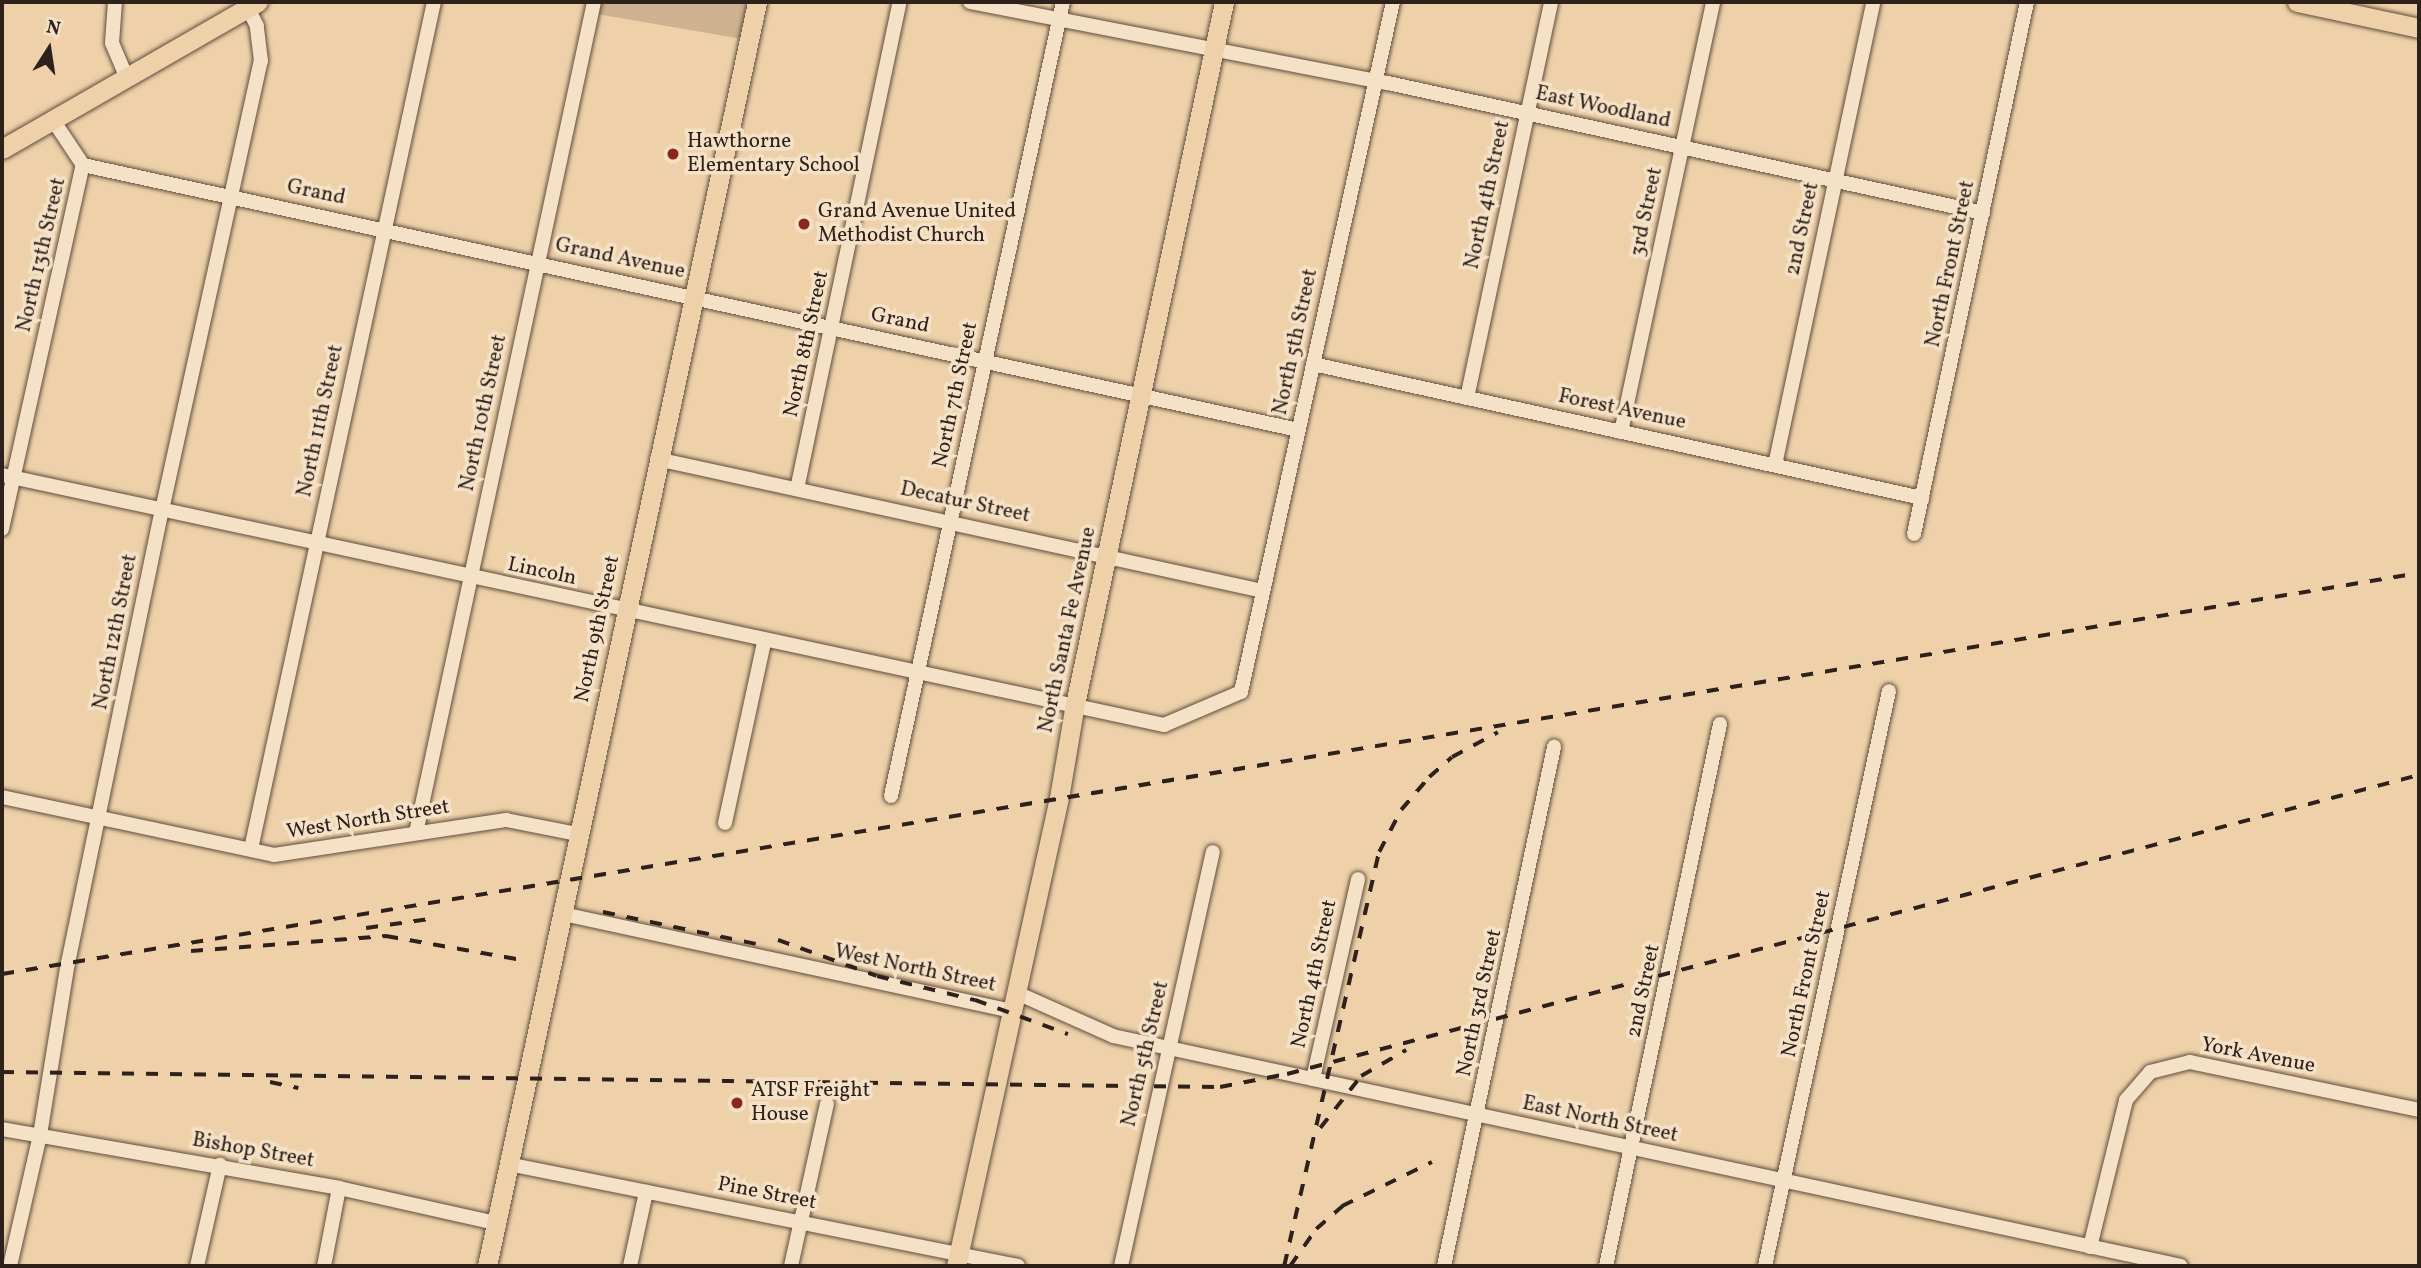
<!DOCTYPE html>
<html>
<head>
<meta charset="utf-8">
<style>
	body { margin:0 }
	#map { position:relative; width:2421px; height:1268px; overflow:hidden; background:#eed1a8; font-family:Vollkorn,serif }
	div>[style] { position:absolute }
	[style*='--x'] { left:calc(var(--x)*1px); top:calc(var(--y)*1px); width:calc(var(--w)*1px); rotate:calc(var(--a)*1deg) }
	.green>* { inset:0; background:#cdb390 }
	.roads { filter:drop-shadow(0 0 2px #5e4d3e) drop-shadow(0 0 2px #5e4d3e) }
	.minor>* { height:14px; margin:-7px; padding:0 7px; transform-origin:7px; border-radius:7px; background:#f4e1c6 }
	.major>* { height:19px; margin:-9.5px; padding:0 9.5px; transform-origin:9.5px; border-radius:9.5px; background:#eed1a8 }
	.rail>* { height:3.5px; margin-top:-1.75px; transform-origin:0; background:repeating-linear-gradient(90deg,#2e211b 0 12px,transparent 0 24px) }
	.dots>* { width:19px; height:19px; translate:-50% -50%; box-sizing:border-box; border:4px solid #f4e1c6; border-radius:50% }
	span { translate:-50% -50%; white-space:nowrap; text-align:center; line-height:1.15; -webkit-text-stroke:7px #f4e1c6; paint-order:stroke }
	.street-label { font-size:21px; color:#2e211b }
	.poi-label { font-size:21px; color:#2e211b }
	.left { translate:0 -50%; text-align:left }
	.frame { position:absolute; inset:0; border:4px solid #2e211b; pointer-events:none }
	.north { position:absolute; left:14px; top:14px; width:70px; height:70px; -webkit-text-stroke:5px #f4e1c6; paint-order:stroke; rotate:12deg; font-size:19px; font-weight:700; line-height:28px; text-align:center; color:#2e211b }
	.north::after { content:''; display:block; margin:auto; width:24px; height:32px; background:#2e211b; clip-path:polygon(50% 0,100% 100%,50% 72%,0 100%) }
</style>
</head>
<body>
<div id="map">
	<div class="green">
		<i style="clip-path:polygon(594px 2px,757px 2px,748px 40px,591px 13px)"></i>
	</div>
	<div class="roads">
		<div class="minor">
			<i style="--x:115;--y:2;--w:41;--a:94.2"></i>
			<i style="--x:112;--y:43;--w:34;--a:67"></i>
			<i style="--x:970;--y:2;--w:426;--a:11"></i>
			<i style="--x:1388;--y:83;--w:609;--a:12.32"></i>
			<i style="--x:83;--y:165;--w:1244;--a:12.3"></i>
			<i style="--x:1313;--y:364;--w:624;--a:12.41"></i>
			<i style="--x:1467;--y:398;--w:405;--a:-78"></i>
			<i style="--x:1621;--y:432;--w:440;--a:-77.9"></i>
			<i style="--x:657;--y:459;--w:620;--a:12.29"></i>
			<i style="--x:1775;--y:465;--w:473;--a:-78"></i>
			<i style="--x:2;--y:475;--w:1189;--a:12.14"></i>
			<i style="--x:1164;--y:725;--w:84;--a:-23.2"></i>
			<i style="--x:1241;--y:692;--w:707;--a:-77.58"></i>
			<i style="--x:797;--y:489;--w:498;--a:-78.1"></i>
			<i style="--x:2;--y:529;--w:373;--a:-77.5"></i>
			<i style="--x:83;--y:165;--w:54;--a:-123.7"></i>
			<i style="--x:1914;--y:534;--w:544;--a:-78.01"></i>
			<i style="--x:891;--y:796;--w:812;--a:-77.78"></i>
			<i style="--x:2;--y:797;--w:278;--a:12"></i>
			<i style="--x:274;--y:855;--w:235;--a:-8.6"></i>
			<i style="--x:506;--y:820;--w:72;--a:11.2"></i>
			<i style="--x:725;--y:823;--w:185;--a:-77.8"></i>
			<i style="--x:416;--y:833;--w:850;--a:-77.91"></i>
			<i style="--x:251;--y:849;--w:867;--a:-77.81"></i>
			<i style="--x:563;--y:914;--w:460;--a:12.2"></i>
			<i style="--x:1017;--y:993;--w:105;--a:24.1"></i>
			<i style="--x:1113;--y:1036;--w:1092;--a:12.15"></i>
			<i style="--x:1313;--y:1079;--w:205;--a:-77.3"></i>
			<i style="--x:2;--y:1129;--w:342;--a:9.9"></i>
			<i style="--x:339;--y:1188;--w:161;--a:12.6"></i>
			<i style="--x:508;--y:1164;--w:520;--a:11.31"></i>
			<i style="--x:2090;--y:1247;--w:151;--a:-76.2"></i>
			<i style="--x:2126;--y:1100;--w:37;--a:-49"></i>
			<i style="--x:2150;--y:1072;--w:41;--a:-14"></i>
			<i style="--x:2190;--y:1062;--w:234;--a:11.8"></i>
			<i style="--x:10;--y:1266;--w:134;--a:-77.1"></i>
			<i style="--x:40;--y:1135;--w:174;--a:-80.8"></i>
			<i style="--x:68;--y:963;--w:463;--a:-78.3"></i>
			<i style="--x:162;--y:510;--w:460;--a:-77.6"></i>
			<i style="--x:261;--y:61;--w:35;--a:-97"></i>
			<i style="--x:257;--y:26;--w:20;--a:-117"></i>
			<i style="--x:197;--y:1266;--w:104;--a:-77.2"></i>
			<i style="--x:324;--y:1266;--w:79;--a:-79.1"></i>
			<i style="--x:630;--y:1266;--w:76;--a:-77.8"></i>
			<i style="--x:791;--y:1266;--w:166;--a:-77.5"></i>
			<i style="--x:1121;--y:1266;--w:424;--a:-77.5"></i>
			<i style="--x:1444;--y:1266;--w:531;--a:-78.03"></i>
			<i style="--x:1606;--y:1266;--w:554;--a:-78.12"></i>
			<i style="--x:1765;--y:1266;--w:588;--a:-77.83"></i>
		</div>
		<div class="major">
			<i style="--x:2297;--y:2;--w:125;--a:12"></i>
			<i style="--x:2;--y:149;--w:295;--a:-29.9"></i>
			<i style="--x:487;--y:1266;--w:1293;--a:-77.94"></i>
			<i style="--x:956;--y:1266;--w:485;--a:-77.6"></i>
			<i style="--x:1060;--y:792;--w:84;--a:-80.4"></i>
			<i style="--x:1074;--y:709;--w:723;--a:-78.02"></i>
		</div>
	</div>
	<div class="rail">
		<i style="--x:603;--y:912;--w:156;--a:11.8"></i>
		<i style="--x:366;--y:928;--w:71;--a:-8.1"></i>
		<i style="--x:778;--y:940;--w:105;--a:20"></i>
		<i style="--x:877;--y:976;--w:101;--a:13.8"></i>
		<i style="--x:975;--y:1000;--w:99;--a:20.1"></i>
		<i style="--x:191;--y:951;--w:196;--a:-4.4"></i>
		<i style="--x:386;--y:936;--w:138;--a:10"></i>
		<i style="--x:2;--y:974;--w:2450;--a:-9.42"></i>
		<i style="--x:2;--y:1072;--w:1218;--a:0.71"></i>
		<i style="--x:1220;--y:1087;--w:68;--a:-11"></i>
		<i style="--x:1287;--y:1074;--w:1171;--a:-14.8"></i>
		<i style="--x:270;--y:1082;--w:29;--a:12"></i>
		<i style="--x:1320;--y:1128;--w:66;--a:-51.7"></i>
		<i style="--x:1361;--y:1076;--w:52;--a:-30"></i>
		<i style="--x:1284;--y:1266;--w:425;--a:-77.1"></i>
		<i style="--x:1379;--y:852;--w:47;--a:-62.4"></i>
		<i style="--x:1401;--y:810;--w:43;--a:-49.7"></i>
		<i style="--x:1429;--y:777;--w:30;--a:-41"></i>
		<i style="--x:1452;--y:757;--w:52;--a:-28.5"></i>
		<i style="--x:1290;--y:1266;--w:45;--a:-54.9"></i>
		<i style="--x:1316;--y:1229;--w:35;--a:-41"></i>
		<i style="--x:1342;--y:1206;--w:100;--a:-26.1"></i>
	</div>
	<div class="dots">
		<i style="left:673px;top:154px;background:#8f2418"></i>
		<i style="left:804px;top:224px;background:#8f2418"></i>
		<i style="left:737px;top:1103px;background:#8f2418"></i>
	</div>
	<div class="street-label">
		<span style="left:1603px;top:108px;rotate:12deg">East Woodland</span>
		<span style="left:316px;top:193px;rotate:12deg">Grand</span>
		<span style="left:1488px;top:195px;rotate:-78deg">North 4th Street</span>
		<span style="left:1647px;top:212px;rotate:-78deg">3rd Street</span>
		<span style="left:1803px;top:229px;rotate:-78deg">2nd Street</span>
		<span style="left:42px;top:255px;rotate:-77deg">North 13th Street</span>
		<span style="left:620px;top:259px;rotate:12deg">Grand Avenue</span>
		<span style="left:1951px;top:264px;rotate:-78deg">North Front Street</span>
		<span style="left:900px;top:321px;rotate:12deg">Grand</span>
		<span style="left:1296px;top:342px;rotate:-78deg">North 5th Street</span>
		<span style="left:807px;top:344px;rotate:-78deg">North 8th Street</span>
		<span style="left:956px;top:395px;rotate:-78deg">North 7th Street</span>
		<span style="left:1622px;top:410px;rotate:12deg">Forest Avenue</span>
		<span style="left:484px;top:413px;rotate:-78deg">North 10th Street</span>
		<span style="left:321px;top:421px;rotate:-78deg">North 11th Street</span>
		<span style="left:965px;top:503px;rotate:12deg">Decatur Street</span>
		<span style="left:542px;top:572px;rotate:12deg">Lincoln</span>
		<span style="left:598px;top:629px;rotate:-78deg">North 9th Street</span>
		<span style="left:1068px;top:630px;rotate:-78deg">North Santa Fe Avenue</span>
		<span style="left:116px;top:632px;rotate:-79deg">North 12th Street</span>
		<span style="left:368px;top:820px;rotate:-9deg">West North Street</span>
		<span style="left:915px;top:969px;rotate:12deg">West North Street</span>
		<span style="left:1315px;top:974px;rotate:-78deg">North 4th Street</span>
		<span style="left:1807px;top:974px;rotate:-78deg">North Front Street</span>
		<span style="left:1644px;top:991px;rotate:-78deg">2nd Street</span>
		<span style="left:1480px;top:1003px;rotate:-78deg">North 3rd Street</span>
		<span style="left:1146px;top:1054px;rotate:-77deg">North 5th Street</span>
		<span style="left:2258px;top:1056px;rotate:11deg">York Avenue</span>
		<span style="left:1600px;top:1120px;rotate:12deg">East North Street</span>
		<span style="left:253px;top:1151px;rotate:10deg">Bishop Street</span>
		<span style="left:767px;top:1194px;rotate:11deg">Pine Street</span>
	</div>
	<div class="poi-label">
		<span class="left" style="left:687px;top:154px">Hawthorne<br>Elementary School</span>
		<span class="left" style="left:818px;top:224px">Grand Avenue United<br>Methodist Church</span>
		<span class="left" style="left:751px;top:1103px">ATSF Freight<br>House</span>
	</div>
	<div class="frame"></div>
	<div class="north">N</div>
</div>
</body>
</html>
